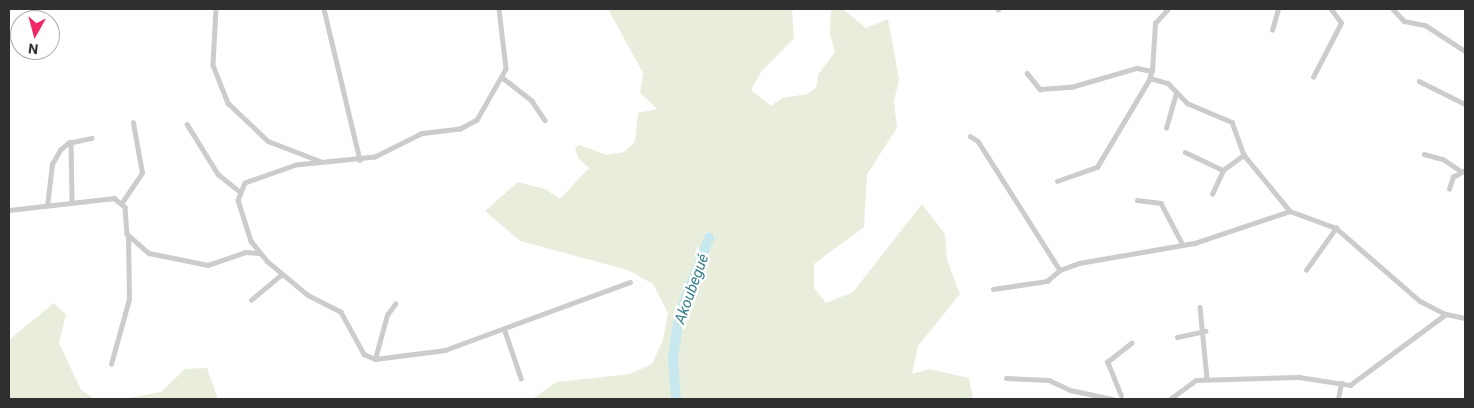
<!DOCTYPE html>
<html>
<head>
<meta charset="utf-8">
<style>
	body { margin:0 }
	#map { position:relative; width:1474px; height:408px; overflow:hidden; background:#fff; font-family:Roboto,sans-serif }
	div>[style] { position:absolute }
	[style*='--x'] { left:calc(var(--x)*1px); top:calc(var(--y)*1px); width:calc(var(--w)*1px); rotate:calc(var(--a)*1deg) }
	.green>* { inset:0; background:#e9eddc }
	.river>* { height:10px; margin:-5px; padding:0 5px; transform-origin:5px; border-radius:5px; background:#c7e8ee }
	.minor>* { height:4.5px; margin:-2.25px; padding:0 2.25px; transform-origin:2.25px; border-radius:2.25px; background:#ccc }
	span { translate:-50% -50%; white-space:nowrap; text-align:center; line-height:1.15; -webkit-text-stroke:5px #fff; paint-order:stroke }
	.water-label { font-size:15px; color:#347c89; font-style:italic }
	.frame { position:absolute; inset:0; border:10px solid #2f2f2f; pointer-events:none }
	.north { position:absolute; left:10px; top:10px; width:50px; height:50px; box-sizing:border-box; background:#fff; border:1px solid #acacac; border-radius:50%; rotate:187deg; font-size:14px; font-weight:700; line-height:20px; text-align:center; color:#2f2f2f }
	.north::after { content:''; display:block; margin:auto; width:18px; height:22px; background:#ef2866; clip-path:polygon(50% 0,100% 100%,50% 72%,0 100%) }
</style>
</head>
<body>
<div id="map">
	<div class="green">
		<i style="clip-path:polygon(608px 9px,792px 9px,794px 38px,761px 72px,751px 90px,771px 106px,782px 98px,807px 94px,816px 88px,818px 75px,835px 52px,830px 34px,831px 9px,843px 9px,866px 28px,888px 19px,899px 79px,894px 101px,897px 128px,867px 174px,864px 227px,814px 264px,814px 288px,826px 303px,853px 292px,922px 204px,945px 234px,947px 260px,960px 294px,918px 346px,912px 374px,930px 369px,969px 378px,973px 399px,532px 399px,557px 382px,630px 374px,652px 364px,663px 340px,668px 313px,653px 284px,628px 270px,520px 241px,485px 211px,518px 182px,545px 189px,560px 199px,589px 168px,579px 159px,575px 149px,579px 145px,607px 155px,624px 152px,635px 142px,638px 113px,657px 109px,640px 93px,643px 73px)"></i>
		<i style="clip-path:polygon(54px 303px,66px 315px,59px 343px,81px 390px,95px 399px,9px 399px,9px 340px)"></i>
		<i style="clip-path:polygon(207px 368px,218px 399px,123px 399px,161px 392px,185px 369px)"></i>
	</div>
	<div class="river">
		<i style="--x:676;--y:399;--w:41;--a:-94.2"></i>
		<i style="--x:673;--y:358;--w:42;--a:-81.9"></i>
		<i style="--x:679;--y:316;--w:84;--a:-69"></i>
	</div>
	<div class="minor">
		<i style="--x:216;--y:9;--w:56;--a:93.1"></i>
		<i style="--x:213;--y:65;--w:41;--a:68.5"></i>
		<i style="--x:228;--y:103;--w:55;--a:43.5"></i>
		<i style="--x:268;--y:141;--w:56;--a:21"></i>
		<i style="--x:324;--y:9;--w:155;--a:76.6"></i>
		<i style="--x:499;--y:9;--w:60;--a:83.3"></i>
		<i style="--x:506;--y:69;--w:59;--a:119.6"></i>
		<i style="--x:477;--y:120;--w:19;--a:152"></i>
		<i style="--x:460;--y:129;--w:39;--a:173"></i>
		<i style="--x:421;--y:134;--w:51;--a:153.4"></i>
		<i style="--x:375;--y:157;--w:79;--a:174.2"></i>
		<i style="--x:296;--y:165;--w:54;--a:160.6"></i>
		<i style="--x:245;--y:183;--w:18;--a:112"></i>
		<i style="--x:238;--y:200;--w:43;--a:72.4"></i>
		<i style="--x:251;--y:241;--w:26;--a:51"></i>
		<i style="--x:267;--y:261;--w:53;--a:39.7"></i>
		<i style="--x:308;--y:295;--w:37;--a:27"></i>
		<i style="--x:341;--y:312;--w:48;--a:61.3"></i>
		<i style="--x:364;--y:354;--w:12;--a:24"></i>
		<i style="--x:375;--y:359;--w:71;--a:-7.3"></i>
		<i style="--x:445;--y:350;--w:197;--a:-20.2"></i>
		<i style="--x:1393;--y:9;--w:16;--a:47"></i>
		<i style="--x:1404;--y:21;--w:21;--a:11"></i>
		<i style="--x:1425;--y:25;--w:48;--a:33"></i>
		<i style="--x:998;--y:10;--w:1;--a:-90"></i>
		<i style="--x:1272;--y:30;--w:22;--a:-74"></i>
		<i style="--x:1152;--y:71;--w:48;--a:-86.4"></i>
		<i style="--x:1155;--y:23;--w:19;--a:-47"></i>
		<i style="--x:1027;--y:73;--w:21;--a:51"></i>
		<i style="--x:1040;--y:89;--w:31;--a:-4"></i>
		<i style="--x:1071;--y:87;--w:69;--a:-16.1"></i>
		<i style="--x:1137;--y:68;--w:15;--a:11"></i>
		<i style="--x:1152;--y:71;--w:7;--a:106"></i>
		<i style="--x:1313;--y:77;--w:61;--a:-62.6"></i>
		<i style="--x:1341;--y:23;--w:17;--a:-126"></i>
		<i style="--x:503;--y:78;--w:37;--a:38"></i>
		<i style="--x:532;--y:101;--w:23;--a:56"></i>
		<i style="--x:1419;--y:81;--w:51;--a:26.6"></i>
		<i style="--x:187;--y:124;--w:59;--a:58.2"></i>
		<i style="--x:218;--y:174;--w:26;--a:39"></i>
		<i style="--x:1166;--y:128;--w:35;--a:-74"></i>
		<i style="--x:970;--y:136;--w:9;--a:32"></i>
		<i style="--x:978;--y:141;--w:153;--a:57.6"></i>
		<i style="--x:71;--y:142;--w:58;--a:89"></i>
		<i style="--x:1185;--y:152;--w:42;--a:25.3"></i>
		<i style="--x:1223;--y:170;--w:26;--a:-36"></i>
		<i style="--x:1424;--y:154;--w:20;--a:15"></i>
		<i style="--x:1443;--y:159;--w:22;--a:34"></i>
		<i style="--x:1057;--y:181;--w:42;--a:-19.3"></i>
		<i style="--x:1097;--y:167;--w:104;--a:-59.2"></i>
		<i style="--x:1150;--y:78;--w:19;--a:16"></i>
		<i style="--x:1168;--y:83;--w:28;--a:46"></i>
		<i style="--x:1187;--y:103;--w:49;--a:22.9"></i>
		<i style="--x:1232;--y:122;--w:35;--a:70"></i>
		<i style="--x:1244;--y:155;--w:72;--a:50.6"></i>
		<i style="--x:1449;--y:189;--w:13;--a:-72"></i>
		<i style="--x:1453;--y:177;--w:14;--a:-30"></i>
		<i style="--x:1212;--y:194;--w:26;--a:-65"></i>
		<i style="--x:1137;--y:200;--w:24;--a:7"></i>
		<i style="--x:1161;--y:203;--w:47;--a:62.4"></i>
		<i style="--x:123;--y:201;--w:34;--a:-56"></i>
		<i style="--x:142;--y:173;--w:51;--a:-100.2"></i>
		<i style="--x:47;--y:206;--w:42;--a:-83.2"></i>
		<i style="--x:52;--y:164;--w:16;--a:-60"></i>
		<i style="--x:60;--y:150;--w:11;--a:-41"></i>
		<i style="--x:68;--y:143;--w:24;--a:-12"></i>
		<i style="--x:9;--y:210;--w:106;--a:-6.5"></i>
		<i style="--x:114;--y:198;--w:14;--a:39"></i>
		<i style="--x:125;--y:207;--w:27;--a:86"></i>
		<i style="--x:127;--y:234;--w:29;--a:41"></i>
		<i style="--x:149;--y:253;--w:60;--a:11.5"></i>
		<i style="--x:208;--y:265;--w:39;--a:-19"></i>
		<i style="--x:245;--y:252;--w:13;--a:4"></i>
		<i style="--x:1306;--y:270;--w:52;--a:-54.5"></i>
		<i style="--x:993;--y:289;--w:55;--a:-8.4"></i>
		<i style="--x:1047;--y:281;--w:17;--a:-40"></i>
		<i style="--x:1060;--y:270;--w:20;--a:-20"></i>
		<i style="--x:1079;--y:263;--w:118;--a:-9.8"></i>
		<i style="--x:1195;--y:243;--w:100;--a:-18.6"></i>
		<i style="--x:1290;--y:211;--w:49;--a:20.3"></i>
		<i style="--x:1336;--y:228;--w:111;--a:41"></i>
		<i style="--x:1420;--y:301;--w:29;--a:27"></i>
		<i style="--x:251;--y:300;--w:40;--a:-40"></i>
		<i style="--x:1200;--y:307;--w:72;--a:84.4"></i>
		<i style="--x:505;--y:331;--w:50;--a:71.2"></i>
		<i style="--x:1177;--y:337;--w:29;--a:-12"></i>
		<i style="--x:375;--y:359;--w:46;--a:-74.7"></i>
		<i style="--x:387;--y:315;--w:14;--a:-54"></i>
		<i style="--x:111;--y:364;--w:67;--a:-74.5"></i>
		<i style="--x:129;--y:299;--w:61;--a:-90.9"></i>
		<i style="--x:1006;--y:378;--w:43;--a:2.7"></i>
		<i style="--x:1049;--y:380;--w:23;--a:25"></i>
		<i style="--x:1070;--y:390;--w:44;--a:11.8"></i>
		<i style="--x:1121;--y:396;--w:37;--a:-112"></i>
		<i style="--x:1107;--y:362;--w:31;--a:-38"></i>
		<i style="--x:1170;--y:399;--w:32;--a:-36"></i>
		<i style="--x:1196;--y:380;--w:103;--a:-1.7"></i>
		<i style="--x:1299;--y:377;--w:52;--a:8.9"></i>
		<i style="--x:1350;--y:385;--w:119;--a:-36.5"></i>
		<i style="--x:1446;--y:314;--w:19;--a:12"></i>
		<i style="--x:1338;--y:399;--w:16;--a:-79"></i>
	</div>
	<div class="water-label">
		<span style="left:692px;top:289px;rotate:-70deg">Akoubegué</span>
	</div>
	<div class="frame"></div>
	<div class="north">N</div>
</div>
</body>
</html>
